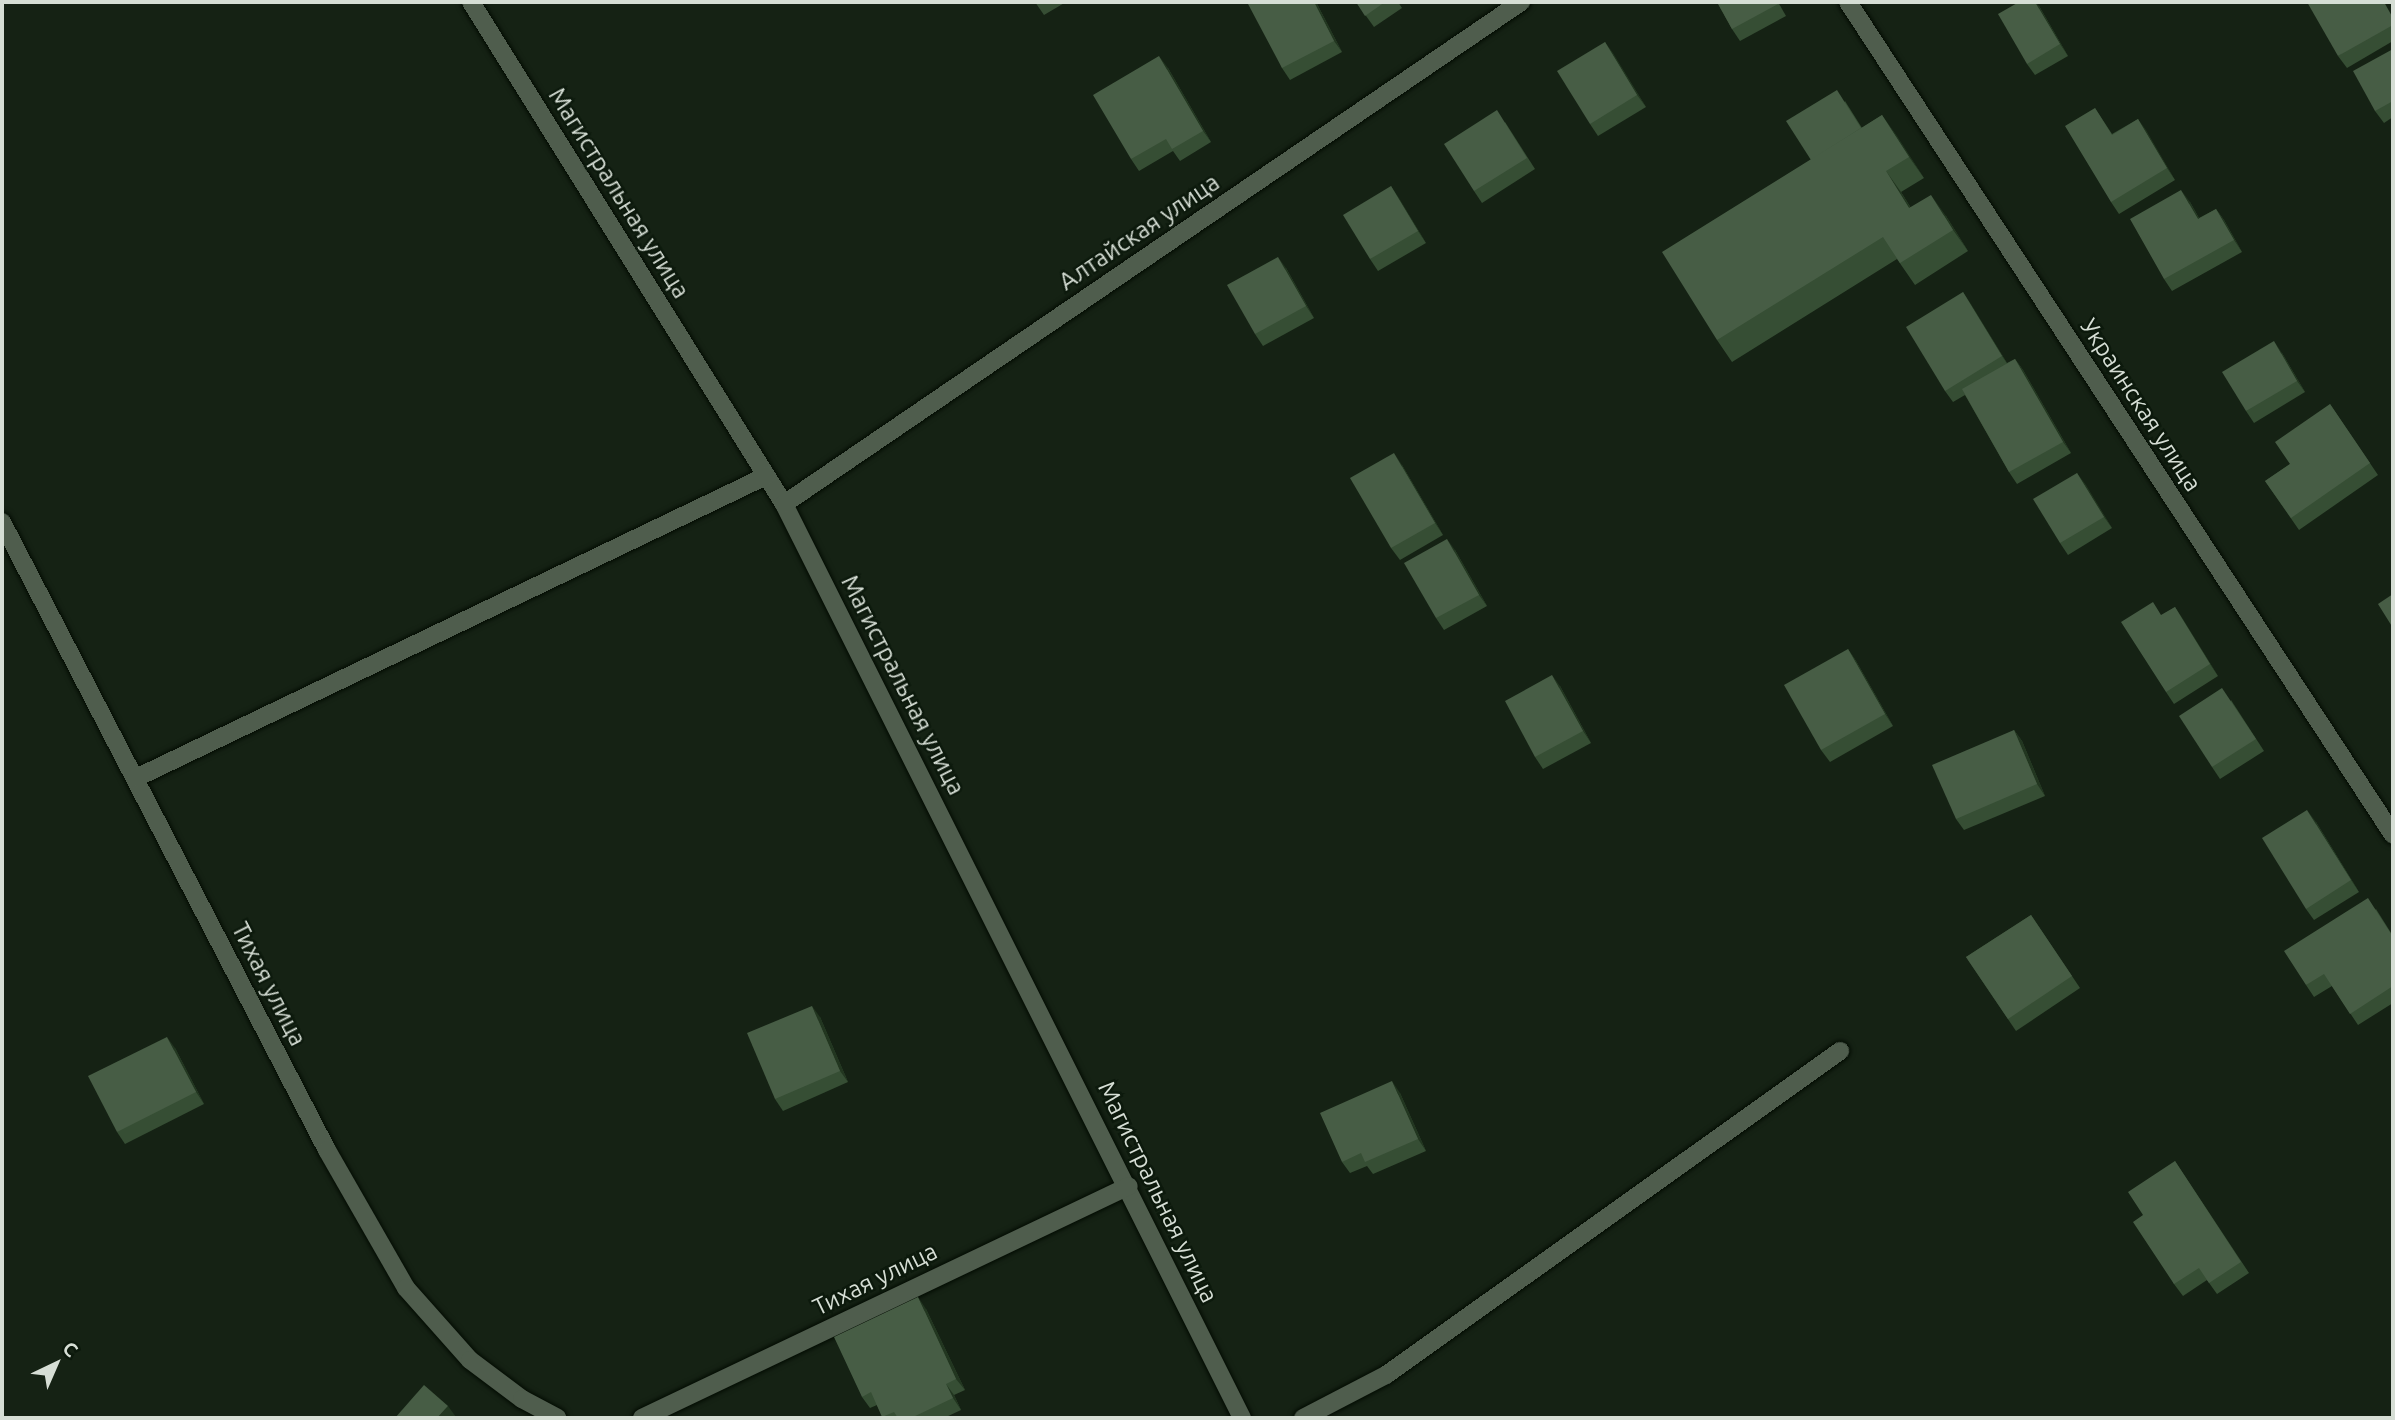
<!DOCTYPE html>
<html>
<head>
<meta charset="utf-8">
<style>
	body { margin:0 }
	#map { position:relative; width:2395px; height:1420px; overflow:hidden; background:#152214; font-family:Ubuntu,sans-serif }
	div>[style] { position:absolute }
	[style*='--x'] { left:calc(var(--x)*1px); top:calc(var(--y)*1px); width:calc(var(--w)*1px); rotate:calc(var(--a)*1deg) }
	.roads { filter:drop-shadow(0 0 2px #030b02) drop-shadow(0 0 2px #030b02) }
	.minor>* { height:18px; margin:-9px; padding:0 9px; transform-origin:9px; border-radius:9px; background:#4f5d4d }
	.wall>* { inset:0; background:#364e34 }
	.shaded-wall>* { inset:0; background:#223620 }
	.building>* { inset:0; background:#475d45 }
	span { translate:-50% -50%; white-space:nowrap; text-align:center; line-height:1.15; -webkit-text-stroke:5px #0c190c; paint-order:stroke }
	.street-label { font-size:24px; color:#d6ded5 }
	.frame { position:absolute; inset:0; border:4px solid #d6ded5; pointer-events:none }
	.north { position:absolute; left:21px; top:1329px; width:70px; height:70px; -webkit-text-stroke:5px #0c190c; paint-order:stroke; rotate:44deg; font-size:19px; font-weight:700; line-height:28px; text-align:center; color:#d6ded5 }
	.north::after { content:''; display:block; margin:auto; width:24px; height:32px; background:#d6ded5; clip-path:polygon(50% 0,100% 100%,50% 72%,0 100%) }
</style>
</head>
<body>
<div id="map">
	<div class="roads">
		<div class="minor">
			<i style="--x:471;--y:2;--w:592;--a:58.06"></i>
			<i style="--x:784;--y:504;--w:1022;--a:63.38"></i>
			<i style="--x:1848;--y:2;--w:995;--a:56.8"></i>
			<i style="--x:784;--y:504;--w:892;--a:-34.26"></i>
			<i style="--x:2;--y:522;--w:707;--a:62.64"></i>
			<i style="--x:327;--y:1150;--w:159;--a:60.2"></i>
			<i style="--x:406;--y:1288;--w:96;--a:48.4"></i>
			<i style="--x:470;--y:1360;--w:65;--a:36.9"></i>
			<i style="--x:522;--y:1399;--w:40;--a:28"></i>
			<i style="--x:136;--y:778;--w:699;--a:-25.61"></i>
			<i style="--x:642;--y:1418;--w:539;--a:-25.47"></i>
			<i style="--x:1303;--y:1418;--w:93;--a:-27.4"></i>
			<i style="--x:1386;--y:1375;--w:558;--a:-35.51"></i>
		</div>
	</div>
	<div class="wall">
		<i style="clip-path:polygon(1035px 2px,1066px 2px,1044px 15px)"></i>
		<i style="clip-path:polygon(1253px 2px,1316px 2px,1342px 52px,1290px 80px,1282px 68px)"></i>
		<i style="clip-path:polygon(1356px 2px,1398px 2px,1402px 8px,1374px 27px)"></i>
		<i style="clip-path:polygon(1717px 2px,1778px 2px,1786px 16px,1740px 41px,1732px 29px)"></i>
		<i style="clip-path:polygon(2039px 6px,2068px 56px,2035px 75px,2027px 64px)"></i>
		<i style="clip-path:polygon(2393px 15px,2393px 41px,2347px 68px,2338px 56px)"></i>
		<i style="clip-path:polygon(1605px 42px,1646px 107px,1598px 136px,1590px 124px)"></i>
		<i style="clip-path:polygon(2393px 49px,2393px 117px,2384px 123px,2375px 111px)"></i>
		<i style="clip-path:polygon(1168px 68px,1211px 142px,1180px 161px,1173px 151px,1139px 171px,1131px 159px)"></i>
		<i style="clip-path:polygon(1845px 101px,1862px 128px,1882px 115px,1924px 178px,1901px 192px,1911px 208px,1946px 216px,1968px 251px,1915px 285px,1897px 259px,1732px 362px,1717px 340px,1811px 160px)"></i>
		<i style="clip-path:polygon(2095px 108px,2112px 134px,2138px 119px,2175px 180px,2119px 214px,2111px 202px)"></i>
		<i style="clip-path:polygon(1505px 122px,1535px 169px,1482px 203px,1474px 191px)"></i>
		<i style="clip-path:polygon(1391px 186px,1426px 243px,1378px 271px,1370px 259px)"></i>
		<i style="clip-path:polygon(2190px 202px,2199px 218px,2216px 209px,2224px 220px,2242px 252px,2172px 291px,2164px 279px)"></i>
		<i style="clip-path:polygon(1286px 268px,1314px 318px,1263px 346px,1255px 334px)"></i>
		<i style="clip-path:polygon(1963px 292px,2007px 363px,2015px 359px,2023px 370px,2071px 453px,2017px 484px,2009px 472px,1965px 395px,1953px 402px,1945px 391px)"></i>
		<i style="clip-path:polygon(2282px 353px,2305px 392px,2254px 423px,2246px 411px)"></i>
		<i style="clip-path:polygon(2330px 404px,2378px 475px,2299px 530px,2265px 481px,2290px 464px)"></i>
		<i style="clip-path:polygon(1402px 465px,1443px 535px,1400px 560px,1391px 548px)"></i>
		<i style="clip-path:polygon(2077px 473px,2112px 528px,2068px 555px,2060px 543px)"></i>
		<i style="clip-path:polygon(1455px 550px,1487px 606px,1444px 630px,1436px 618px)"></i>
		<i style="clip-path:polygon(2175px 607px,2218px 676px,2174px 704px,2166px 692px,2162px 615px)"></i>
		<i style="clip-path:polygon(1848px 649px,1856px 661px,1893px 726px,1830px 762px,1821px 750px)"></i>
		<i style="clip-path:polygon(1560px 686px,1591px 743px,1543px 769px,1535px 757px)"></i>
		<i style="clip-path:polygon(2231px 700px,2264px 751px,2220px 779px,2212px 767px)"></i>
		<i style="clip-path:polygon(2014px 730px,2022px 741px,2045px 796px,1964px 830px,1956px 819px)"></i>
		<i style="clip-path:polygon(2316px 822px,2359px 892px,2314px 920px,2306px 909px)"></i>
		<i style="clip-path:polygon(2376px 909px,2393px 936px,2393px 1003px,2358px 1025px,2332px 986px,2314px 997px,2306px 985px)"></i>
		<i style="clip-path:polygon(2031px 915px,2080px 988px,2016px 1031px,1966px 957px)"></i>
		<i style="clip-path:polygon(820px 1017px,848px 1082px,783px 1111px,775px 1099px)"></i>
		<i style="clip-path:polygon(175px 1048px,204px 1104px,125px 1144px,117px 1132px)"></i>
		<i style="clip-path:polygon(1400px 1093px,1426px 1151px,1373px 1174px,1367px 1166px,1350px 1173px,1342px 1162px)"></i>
		<i style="clip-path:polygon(2175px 1161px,2249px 1273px,2217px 1294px,2207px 1280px,2183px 1296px,2174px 1284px,2143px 1215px)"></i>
		<i style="clip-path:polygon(926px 1309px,965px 1390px,954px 1395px,961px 1410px,944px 1418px,883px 1418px,877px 1405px,870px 1408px,862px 1397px)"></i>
	</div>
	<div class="shaded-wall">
		<i style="clip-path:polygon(1314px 2px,1316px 2px,1342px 52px,1334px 41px)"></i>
		<i style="clip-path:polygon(2035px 2px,2039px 6px,2068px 56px,2060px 44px)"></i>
		<i style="clip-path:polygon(1605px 42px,1613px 53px,1646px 107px,1637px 95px)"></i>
		<i style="clip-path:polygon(1159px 56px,1168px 68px,1211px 142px,1203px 131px)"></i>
		<i style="clip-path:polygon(1882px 115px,1897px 136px,1924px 178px,1909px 157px)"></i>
		<i style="clip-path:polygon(2138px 119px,2146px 130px,2175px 180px,2167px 168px)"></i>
		<i style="clip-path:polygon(1886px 171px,1901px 192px,1924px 230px,1909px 208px)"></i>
		<i style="clip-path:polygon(1391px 186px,1399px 198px,1426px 243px,1418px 231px)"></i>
		<i style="clip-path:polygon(2181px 190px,2190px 202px,2206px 231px,2198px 219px)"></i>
		<i style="clip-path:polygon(1931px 195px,1946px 216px,1968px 251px,1953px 230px)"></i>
		<i style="clip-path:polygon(2216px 209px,2224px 220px,2242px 252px,2234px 240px)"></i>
		<i style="clip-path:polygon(1278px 257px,1286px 268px,1314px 318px,1306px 306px)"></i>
		<i style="clip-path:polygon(1963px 292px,1971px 304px,2010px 368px,2002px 356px)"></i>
		<i style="clip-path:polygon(2274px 341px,2282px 353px,2305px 392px,2297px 381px)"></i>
		<i style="clip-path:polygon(2015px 359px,2023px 370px,2071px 453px,2063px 442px)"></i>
		<i style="clip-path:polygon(1394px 453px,1402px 465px,1443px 535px,1435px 523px)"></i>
		<i style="clip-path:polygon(2077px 473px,2086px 485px,2112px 528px,2104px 517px)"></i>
		<i style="clip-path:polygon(1447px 539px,1455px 550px,1487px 606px,1479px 595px)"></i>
		<i style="clip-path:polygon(2175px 607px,2183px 619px,2218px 676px,2210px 664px)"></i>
		<i style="clip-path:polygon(1848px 649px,1856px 661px,1893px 726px,1885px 714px)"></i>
		<i style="clip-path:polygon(1552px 675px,1560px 686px,1591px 743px,1583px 731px)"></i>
		<i style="clip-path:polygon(2014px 730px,2022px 741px,2045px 796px,2037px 784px)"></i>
		<i style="clip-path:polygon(2307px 810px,2316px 822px,2359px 892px,2351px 880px)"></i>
		<i style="clip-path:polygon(812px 1006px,820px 1017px,848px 1082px,840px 1071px)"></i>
		<i style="clip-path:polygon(167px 1037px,175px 1048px,204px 1104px,196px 1092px)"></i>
		<i style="clip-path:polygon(1392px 1081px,1400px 1093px,1426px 1151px,1418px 1139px)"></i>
		<i style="clip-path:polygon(918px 1297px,926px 1309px,965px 1390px,956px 1379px)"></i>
		<i style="clip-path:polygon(946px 1384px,954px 1395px,961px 1410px,953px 1398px)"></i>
		<i style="clip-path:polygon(448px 1406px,456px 1417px,455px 1418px,437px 1418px)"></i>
	</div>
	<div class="building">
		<i style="clip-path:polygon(1253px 2px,1314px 2px,1334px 41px,1282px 68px,1248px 4px)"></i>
		<i style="clip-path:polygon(1356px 2px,1385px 2px,1365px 16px)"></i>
		<i style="clip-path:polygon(1717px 2px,1776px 2px,1778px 4px,1732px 29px)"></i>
		<i style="clip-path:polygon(2019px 2px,2035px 2px,2060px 44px,2027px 64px,1998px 14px)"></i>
		<i style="clip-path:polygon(2307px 2px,2384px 2px,2393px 18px,2393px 25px,2338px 56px)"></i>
		<i style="clip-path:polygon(1605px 42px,1637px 95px,1590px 124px,1557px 71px)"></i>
		<i style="clip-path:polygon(2393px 49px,2393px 101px,2375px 111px,2353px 71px)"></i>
		<i style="clip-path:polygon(1159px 56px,1203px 131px,1172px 149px,1166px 139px,1131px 159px,1093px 95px)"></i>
		<i style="clip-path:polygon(1837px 90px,1861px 128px,1811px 160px,1786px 121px)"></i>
		<i style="clip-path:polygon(2095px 108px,2112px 135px,2138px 119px,2167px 168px,2111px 202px,2065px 126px)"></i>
		<i style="clip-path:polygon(1497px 110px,1527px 158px,1474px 191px,1444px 144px)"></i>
		<i style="clip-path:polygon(1882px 115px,1909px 157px,1886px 171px,1909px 208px,1931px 195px,1953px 230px,1900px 263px,1883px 237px,1717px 340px,1662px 252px)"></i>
		<i style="clip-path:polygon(1391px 186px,1418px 231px,1370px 259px,1343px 215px)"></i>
		<i style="clip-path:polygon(2181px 190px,2198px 219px,2216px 209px,2234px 240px,2164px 279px,2130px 219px)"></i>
		<i style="clip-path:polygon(1278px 257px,1306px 306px,1255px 334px,1227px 285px)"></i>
		<i style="clip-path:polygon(1963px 292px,2002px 356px,1945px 391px,1906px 327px)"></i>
		<i style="clip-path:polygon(2274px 341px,2297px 381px,2246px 411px,2222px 372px)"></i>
		<i style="clip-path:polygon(2015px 359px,2063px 442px,2009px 472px,1962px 389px)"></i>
		<i style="clip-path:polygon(2330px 404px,2370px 463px,2291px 518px,2265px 481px,2290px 464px,2275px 442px)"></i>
		<i style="clip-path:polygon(1394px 453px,1435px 523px,1391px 548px,1350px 478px)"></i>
		<i style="clip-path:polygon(2077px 473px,2104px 517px,2060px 543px,2033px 499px)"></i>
		<i style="clip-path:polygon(1447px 539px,1479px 595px,1436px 618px,1404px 563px)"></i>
		<i style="clip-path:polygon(2393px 594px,2393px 628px,2378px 604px)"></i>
		<i style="clip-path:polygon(2153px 602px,2161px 615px,2175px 607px,2210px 664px,2166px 692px,2121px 622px)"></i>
		<i style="clip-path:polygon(1848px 649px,1885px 714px,1821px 750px,1784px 685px)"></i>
		<i style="clip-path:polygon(1552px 675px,1583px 731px,1535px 757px,1505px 701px)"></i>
		<i style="clip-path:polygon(2222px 688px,2256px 739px,2212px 767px,2179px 716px)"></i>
		<i style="clip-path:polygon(2014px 730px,2037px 784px,1956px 819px,1932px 765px)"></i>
		<i style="clip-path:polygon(2307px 810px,2351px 880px,2306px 909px,2262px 838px)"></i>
		<i style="clip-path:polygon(2368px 898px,2393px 937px,2393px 986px,2350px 1014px,2324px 974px,2306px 985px,2284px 951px)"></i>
		<i style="clip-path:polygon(2031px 915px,2072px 976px,2008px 1019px,1966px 957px)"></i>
		<i style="clip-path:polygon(812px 1006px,840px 1071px,775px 1099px,747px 1033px)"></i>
		<i style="clip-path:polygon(167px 1037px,196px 1092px,117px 1132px,88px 1076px)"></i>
		<i style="clip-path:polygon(1392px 1081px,1418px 1139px,1365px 1162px,1361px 1153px,1342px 1162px,1320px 1113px)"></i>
		<i style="clip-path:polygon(2175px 1161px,2241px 1262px,2209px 1283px,2199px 1268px,2174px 1284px,2133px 1222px,2143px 1215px,2128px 1192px)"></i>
		<i style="clip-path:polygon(918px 1297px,956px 1379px,946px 1384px,953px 1398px,911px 1418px,898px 1418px,894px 1412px,882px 1417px,871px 1392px,862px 1397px,834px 1337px)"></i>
		<i style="clip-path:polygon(424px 1385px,448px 1406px,437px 1418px,395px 1418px)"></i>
	</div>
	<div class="street-label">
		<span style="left:619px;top:193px;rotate:58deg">Магистральная улица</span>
		<span style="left:1139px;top:232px;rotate:-34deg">Алтайская улица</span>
		<span style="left:2141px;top:405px;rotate:57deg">Украинская улица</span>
		<span style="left:903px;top:685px;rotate:63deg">Магистральная улица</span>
		<span style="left:269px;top:984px;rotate:63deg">Тихая улица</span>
		<span style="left:1158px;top:1192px;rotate:64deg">Магистральная улица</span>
		<span style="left:875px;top:1279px;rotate:-26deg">Тихая улица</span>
	</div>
	<div class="frame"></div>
	<div class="north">С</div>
</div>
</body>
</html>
